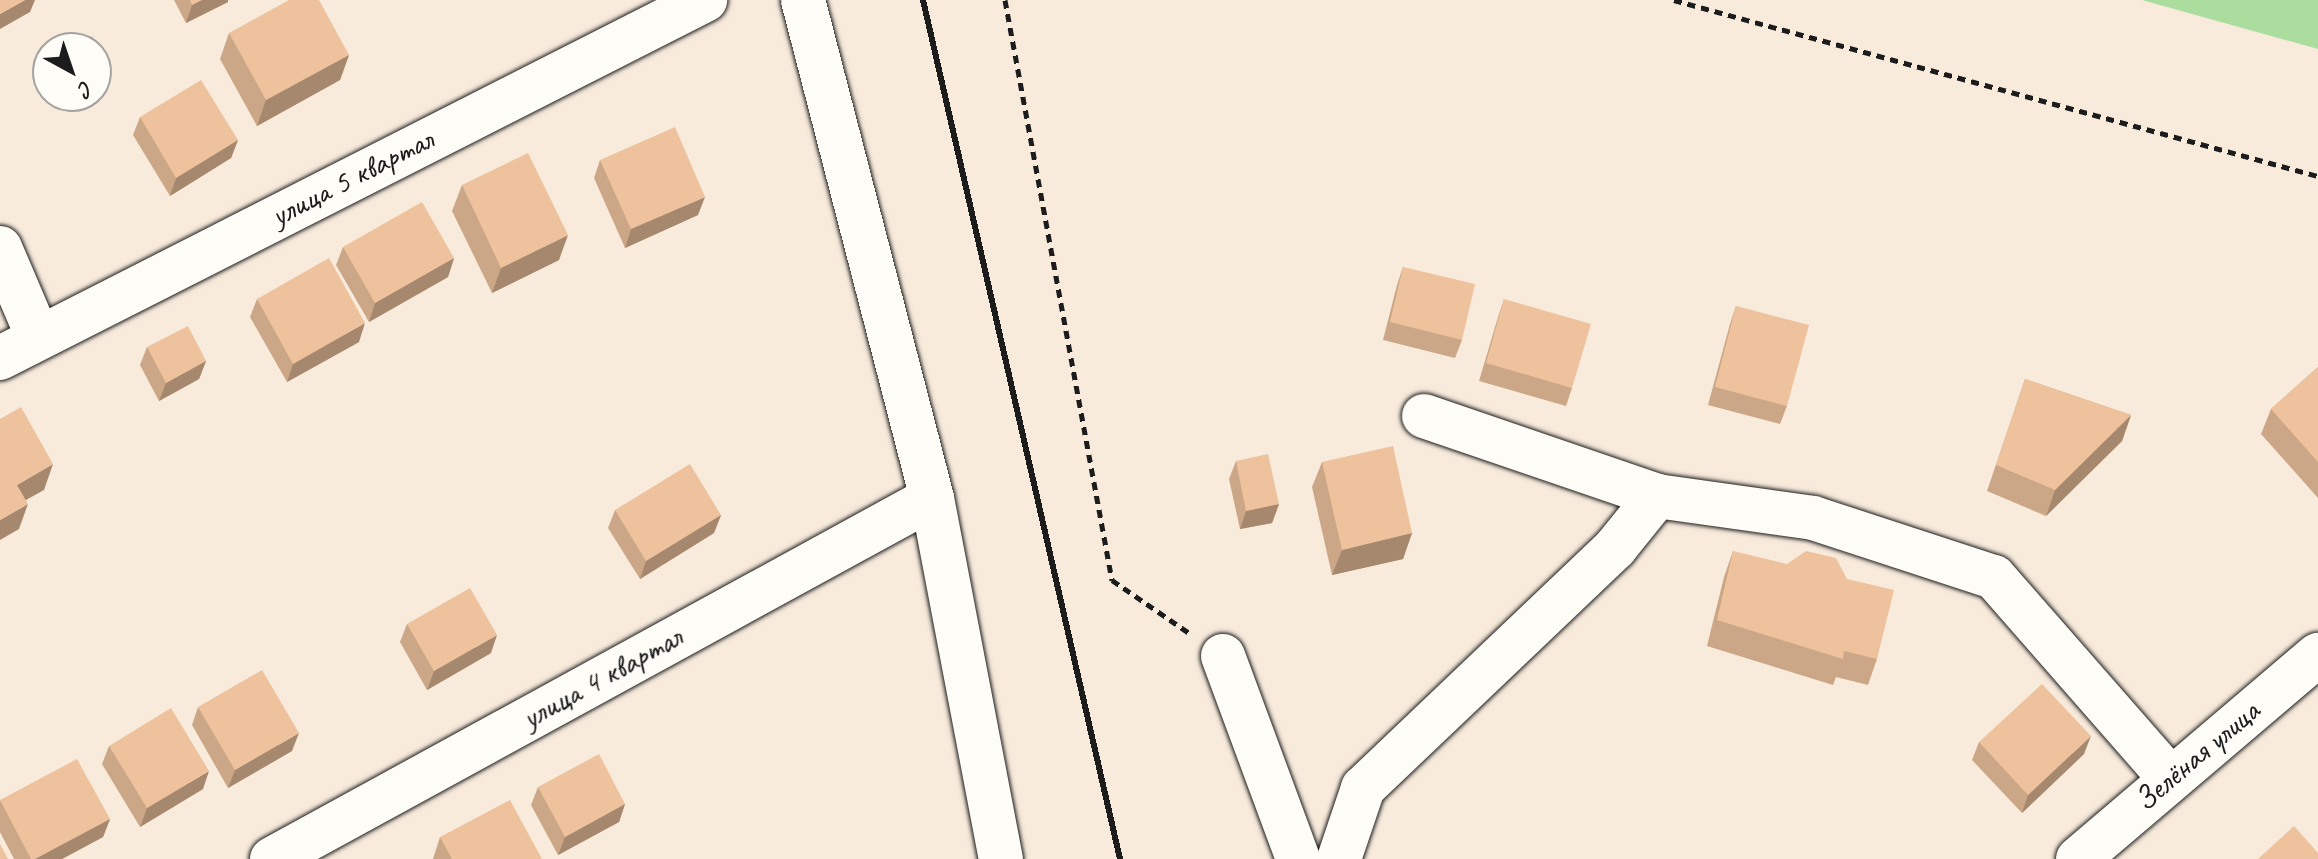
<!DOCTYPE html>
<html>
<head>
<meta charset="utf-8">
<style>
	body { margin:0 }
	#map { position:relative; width:2318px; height:859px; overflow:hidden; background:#f8ebdc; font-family:Caveat,sans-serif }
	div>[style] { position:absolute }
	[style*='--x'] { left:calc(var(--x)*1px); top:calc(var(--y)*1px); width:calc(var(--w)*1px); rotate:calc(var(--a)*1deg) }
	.green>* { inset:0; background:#abdd9e }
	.path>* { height:5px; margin-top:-2.5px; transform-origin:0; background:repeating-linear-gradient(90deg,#1c1c1c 0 8px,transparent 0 14px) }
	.roads { filter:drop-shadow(0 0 2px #1c1c1c) drop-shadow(0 0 2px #1c1c1c) }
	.minor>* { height:44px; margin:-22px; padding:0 22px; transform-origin:22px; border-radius:22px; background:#fdfcf7 }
	.rail>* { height:6px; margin:-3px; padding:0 3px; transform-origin:3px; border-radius:3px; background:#1c1c1c }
	.wall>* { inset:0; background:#cca787 }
	.shaded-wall>* { inset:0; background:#a6886e }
	.building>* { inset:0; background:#edc29d }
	span { translate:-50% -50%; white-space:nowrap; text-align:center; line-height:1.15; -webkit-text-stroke:6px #fdfcf7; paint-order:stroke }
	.street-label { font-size:32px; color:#1c1c1c }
	.north { position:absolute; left:32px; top:32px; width:80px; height:80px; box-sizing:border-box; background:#fdfcf7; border:2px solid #a3a29f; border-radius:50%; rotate:140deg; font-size:22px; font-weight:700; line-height:32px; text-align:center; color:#1c1c1c }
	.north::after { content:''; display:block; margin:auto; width:28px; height:36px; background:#1c1c1c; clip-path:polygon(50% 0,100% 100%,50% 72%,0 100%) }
</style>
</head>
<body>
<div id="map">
	<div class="green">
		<i style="clip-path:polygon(2142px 0,2318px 0,2318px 49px)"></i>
	</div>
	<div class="path">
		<i style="--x:1005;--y:0;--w:590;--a:79.55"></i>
		<i style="--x:1112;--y:580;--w:93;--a:34.5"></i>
		<i style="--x:1674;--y:0;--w:668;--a:15.29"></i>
	</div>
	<div class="roads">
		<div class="minor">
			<i style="--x:803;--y:0;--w:514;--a:75.48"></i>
			<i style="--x:932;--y:498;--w:368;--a:79.2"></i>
			<i style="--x:0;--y:248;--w:97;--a:66.9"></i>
			<i style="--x:0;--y:358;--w:791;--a:-26.92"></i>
			<i style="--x:1424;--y:416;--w:246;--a:18.9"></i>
			<i style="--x:1657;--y:496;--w:158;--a:8"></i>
			<i style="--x:1813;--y:518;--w:190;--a:18.1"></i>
			<i style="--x:1994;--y:577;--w:267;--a:48.8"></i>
			<i style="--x:1223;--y:656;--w:216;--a:69.7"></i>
			<i style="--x:272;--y:859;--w:752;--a:-28.68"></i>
			<i style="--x:1339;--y:859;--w:75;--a:-71.3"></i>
			<i style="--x:1363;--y:788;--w:348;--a:-43.6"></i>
			<i style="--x:1615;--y:548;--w:67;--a:-51.1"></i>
			<i style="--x:2078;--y:859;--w:315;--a:-40.4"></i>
		</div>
	</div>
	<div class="rail">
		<i style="--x:923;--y:0;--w:881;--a:77.08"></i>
	</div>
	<div class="wall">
		<i style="clip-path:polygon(174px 0,228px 0,228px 2px,186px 23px)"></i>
		<i style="clip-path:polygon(229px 33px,349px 55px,340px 80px,257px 126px,220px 59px)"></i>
		<i style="clip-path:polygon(140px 117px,238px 140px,231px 158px,170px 196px,133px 135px)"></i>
		<i style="clip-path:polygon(600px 160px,698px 215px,625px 248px,594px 178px)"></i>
		<i style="clip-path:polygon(462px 185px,559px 260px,492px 293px,452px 211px)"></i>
		<i style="clip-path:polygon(343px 247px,454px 258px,448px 277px,369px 322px,336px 265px)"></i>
		<i style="clip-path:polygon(1403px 267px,1462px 340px,1455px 358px,1383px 340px,1397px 285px)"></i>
		<i style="clip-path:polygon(257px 299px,359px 342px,287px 382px,250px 317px)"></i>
		<i style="clip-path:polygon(1504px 299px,1572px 388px,1566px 406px,1479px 381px,1498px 317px)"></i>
		<i style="clip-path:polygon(1736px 306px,1787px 406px,1780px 424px,1708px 405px,1730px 324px)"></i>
		<i style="clip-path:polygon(147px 347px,206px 361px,199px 379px,159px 401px,140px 365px)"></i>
		<i style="clip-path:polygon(2318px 367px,2318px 498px,2261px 434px,2271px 409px)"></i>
		<i style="clip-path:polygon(2025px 379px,2131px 415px,2122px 441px,2046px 516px,1987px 491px)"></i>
		<i style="clip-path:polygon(1236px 461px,1279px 504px,1272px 523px,1240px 529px,1229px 479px)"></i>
		<i style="clip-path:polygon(1322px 462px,1412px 533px,1403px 559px,1332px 575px,1312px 487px)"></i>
		<i style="clip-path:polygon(615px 510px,721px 515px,714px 533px,640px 579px,608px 528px)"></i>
		<i style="clip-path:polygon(1733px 551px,1877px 659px,1868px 685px,1836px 677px,1833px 685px,1707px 646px,1724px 577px)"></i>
		<i style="clip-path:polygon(407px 624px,491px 653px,427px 690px,400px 642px)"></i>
		<i style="clip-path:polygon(198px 707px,292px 751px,228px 788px,192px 725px)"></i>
		<i style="clip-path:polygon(1979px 742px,2084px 754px,2022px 813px,1972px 760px)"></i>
		<i style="clip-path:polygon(109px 746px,203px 789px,140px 827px,102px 764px)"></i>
		<i style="clip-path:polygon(538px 787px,625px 804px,619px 822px,558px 855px,531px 805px)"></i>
		<i style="clip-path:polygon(0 800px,110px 819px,103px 837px,62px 859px,14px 859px,0 832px)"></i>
		<i style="clip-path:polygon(440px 837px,542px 859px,433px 859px)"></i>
	</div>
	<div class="shaded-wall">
		<i style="clip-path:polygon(25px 0,35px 0,30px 12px,0 29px,0 14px)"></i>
		<i style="clip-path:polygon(202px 0,228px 0,228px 2px,186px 23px,192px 5px)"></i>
		<i style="clip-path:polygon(349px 55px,340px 80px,257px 126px,266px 100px)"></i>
		<i style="clip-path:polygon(238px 140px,231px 158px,170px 196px,176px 178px)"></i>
		<i style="clip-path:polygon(705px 197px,698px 215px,625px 248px,631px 229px)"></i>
		<i style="clip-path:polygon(568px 235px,559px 260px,492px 293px,501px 268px)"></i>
		<i style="clip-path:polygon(454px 258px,448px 277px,369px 322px,375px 303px)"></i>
		<i style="clip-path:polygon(365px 323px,359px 342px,287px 382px,293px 364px)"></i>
		<i style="clip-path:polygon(206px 361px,199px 379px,159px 401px,166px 383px)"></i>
		<i style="clip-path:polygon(2131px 415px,2122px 441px,2046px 516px,2055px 490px)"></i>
		<i style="clip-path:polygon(53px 464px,44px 490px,8px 510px,17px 485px)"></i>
		<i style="clip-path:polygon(28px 504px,19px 529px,0 540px,0 520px)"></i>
		<i style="clip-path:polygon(1279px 504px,1272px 523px,1240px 529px,1246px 511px)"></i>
		<i style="clip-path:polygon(721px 515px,714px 533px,640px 579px,646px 561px)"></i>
		<i style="clip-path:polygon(1412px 533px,1403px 559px,1332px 575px,1342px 550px)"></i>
		<i style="clip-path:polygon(497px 635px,491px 653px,427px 690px,434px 671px)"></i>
		<i style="clip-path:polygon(299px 733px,292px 751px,228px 788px,235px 770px)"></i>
		<i style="clip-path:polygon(2091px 736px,2084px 754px,2022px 813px,2028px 795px)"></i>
		<i style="clip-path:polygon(209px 771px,203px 789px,140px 827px,147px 808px)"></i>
		<i style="clip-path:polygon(625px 804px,619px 822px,558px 855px,565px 837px)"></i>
		<i style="clip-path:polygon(110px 819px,103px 837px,62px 859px,35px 859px)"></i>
	</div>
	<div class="building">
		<i style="clip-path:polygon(0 0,25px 0,0 14px)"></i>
		<i style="clip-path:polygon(190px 0,202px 0,192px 5px)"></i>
		<i style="clip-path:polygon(289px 0,319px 0,349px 55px,266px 100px,229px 33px)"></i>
		<i style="clip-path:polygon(201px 80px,238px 140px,176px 178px,140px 117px)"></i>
		<i style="clip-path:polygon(675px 127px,705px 197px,631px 229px,600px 160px)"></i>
		<i style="clip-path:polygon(528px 153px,568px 235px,501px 268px,462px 185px)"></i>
		<i style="clip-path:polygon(422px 202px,454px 258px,375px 303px,343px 247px)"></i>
		<i style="clip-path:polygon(329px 258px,365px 323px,293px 364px,257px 299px)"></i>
		<i style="clip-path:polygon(1403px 267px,1475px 284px,1462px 340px,1390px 322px)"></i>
		<i style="clip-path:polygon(1504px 299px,1591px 324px,1572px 388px,1486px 363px)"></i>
		<i style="clip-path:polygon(1736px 306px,1809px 325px,1787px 406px,1715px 387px)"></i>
		<i style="clip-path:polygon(188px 326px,206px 361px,166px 383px,147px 347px)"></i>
		<i style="clip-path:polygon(2318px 367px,2318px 462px,2271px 409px)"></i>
		<i style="clip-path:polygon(2025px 379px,2131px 415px,2055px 490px,1996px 465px)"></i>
		<i style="clip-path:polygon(21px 407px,53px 464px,17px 485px,28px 504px,0 520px,0 419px)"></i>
		<i style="clip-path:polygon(1393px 446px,1412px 533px,1342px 550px,1322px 462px)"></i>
		<i style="clip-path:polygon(1268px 454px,1279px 504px,1246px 511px,1236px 461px)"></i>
		<i style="clip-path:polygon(690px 464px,721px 515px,646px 561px,615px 510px)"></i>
		<i style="clip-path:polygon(1733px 551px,1787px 564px,1806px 551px,1836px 558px,1847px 579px,1894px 590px,1877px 659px,1844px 651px,1843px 659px,1717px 620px)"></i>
		<i style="clip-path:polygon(470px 588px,497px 635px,434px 671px,407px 624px)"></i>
		<i style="clip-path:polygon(262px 670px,299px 733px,235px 770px,198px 707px)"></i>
		<i style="clip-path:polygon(2042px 684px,2091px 736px,2028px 795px,1979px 742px)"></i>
		<i style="clip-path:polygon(171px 708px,209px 771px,147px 808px,109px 746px)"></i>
		<i style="clip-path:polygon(599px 754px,625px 804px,565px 837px,538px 787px)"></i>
		<i style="clip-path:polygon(77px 759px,110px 819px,35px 859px,31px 859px,0 800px)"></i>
		<i style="clip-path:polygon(510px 800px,542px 859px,452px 859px,440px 837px)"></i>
		<i style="clip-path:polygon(2294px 826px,2318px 853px,2318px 859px,2258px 859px)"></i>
		<i style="clip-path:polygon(0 844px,8px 859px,0 859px)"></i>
	</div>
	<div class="street-label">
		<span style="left:352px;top:178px;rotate:-27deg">улица 5 квартал</span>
		<span style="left:602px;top:678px;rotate:-29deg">улица 4 квартал</span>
		<span style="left:2197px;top:756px;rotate:-40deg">Зелёная улица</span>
	</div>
	<div class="north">С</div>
</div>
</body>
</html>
